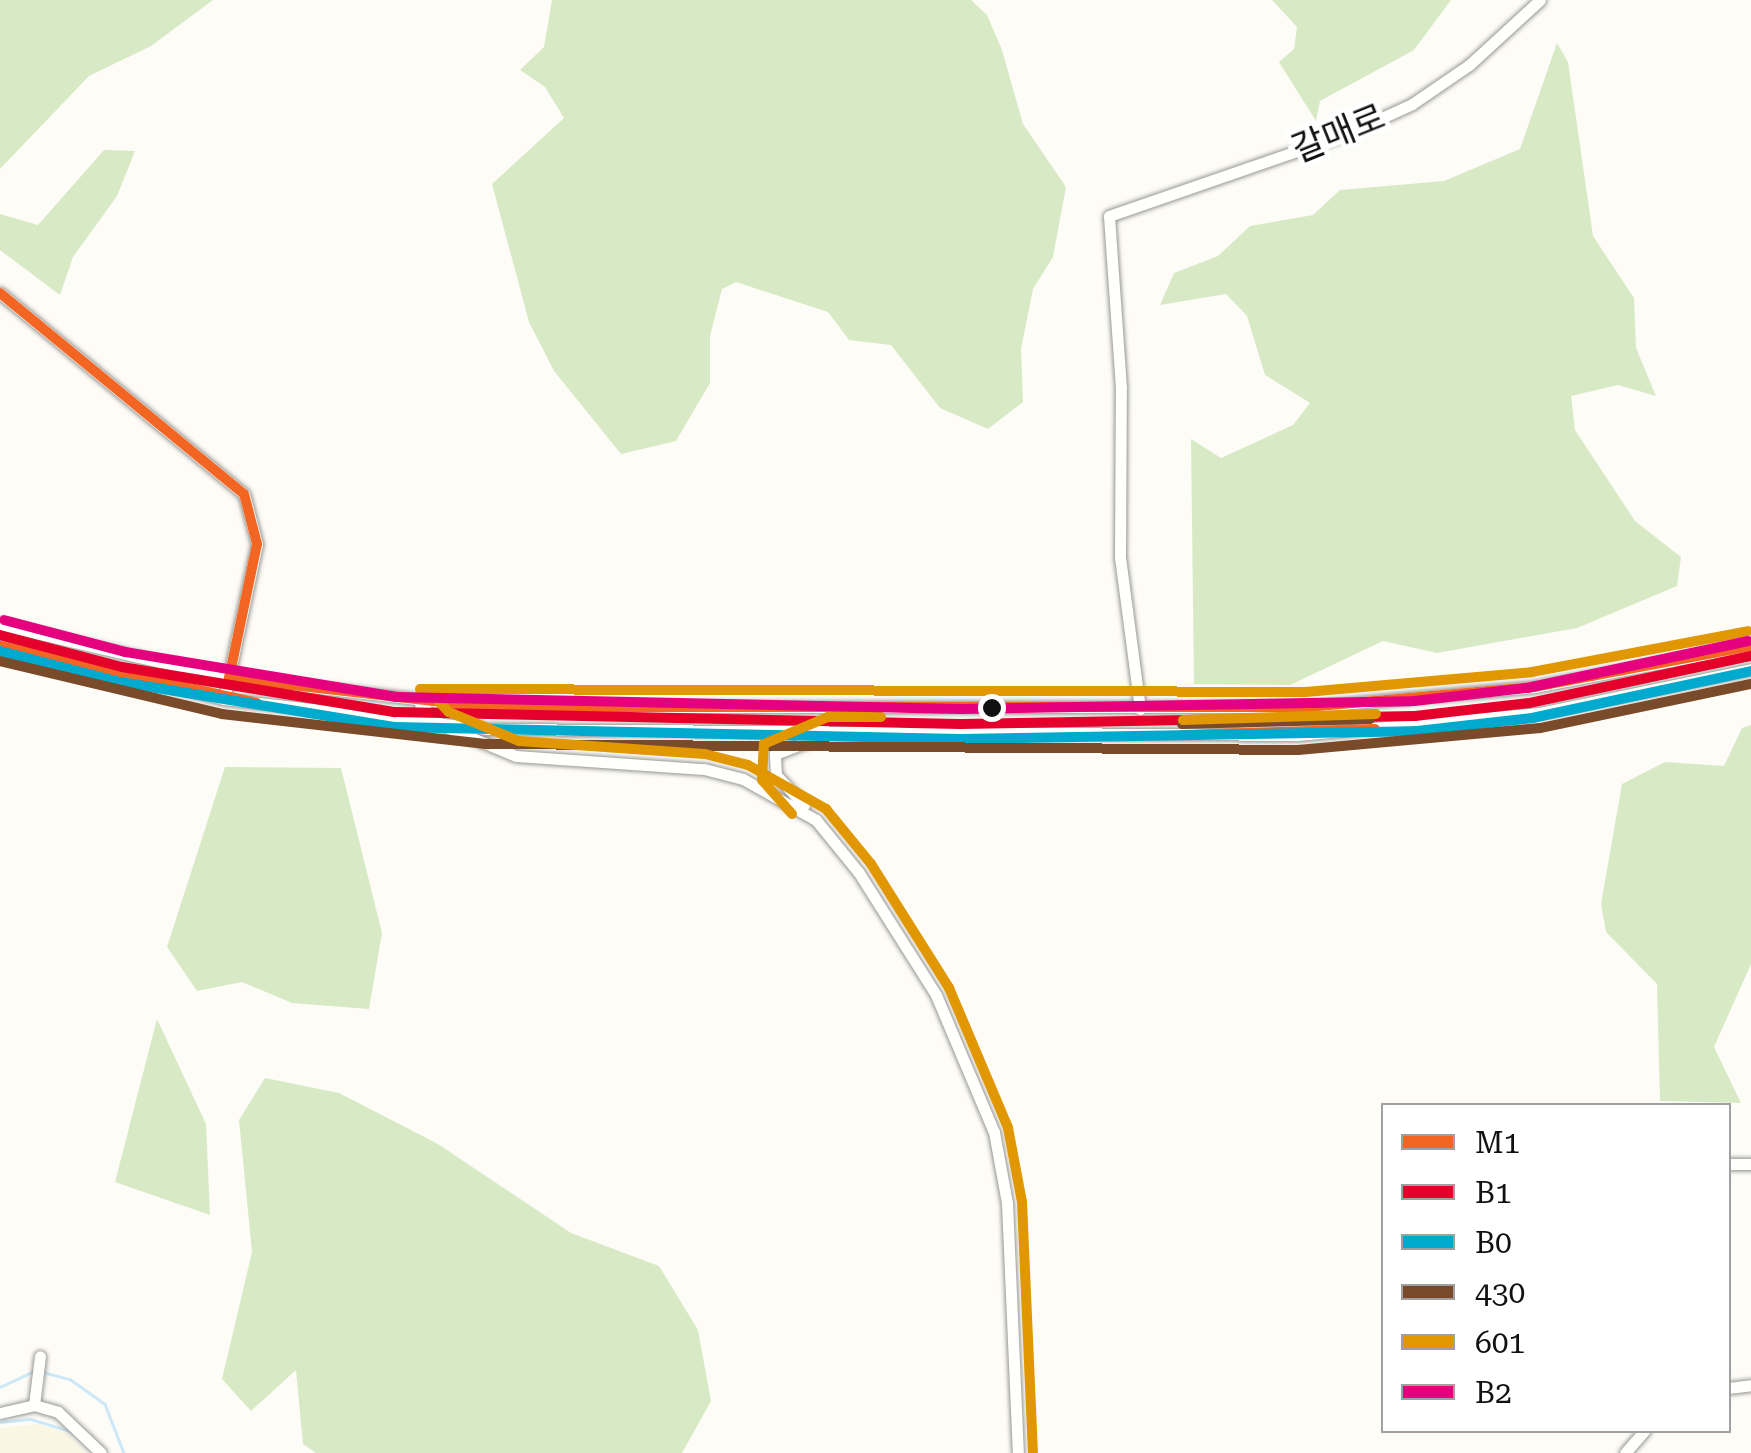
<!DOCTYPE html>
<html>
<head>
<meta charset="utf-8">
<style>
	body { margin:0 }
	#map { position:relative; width:1751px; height:1453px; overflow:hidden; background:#fdfcf7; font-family:"Roboto Serif","Noto Sans KR",serif }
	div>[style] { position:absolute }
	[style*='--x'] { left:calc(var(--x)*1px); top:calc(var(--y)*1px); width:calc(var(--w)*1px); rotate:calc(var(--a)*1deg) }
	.farmland>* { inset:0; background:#f9f7e4 }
	.forest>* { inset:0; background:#d8eac5 }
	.stream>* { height:2.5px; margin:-1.25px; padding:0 1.25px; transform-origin:1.25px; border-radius:1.25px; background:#cde8f7 }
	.roads { filter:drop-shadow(0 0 2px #979795) drop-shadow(0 0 2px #979795) }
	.minor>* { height:11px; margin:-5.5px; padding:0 5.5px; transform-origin:5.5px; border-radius:5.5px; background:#fffffe }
	.bus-1>* { height:10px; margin:-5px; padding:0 5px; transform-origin:5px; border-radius:5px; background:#f26522 }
	.bus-2>* { height:10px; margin:-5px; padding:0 5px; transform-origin:5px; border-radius:5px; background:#e4002b }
	.bus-3>* { height:10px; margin:-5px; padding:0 5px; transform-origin:5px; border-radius:5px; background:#00a9ce }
	.bus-4>* { height:10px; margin:-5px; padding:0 5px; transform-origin:5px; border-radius:5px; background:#7a4b2a }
	.bus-5>* { height:10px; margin:-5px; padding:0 5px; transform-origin:5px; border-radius:5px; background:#e09702 }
	.bus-6>* { height:10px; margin:-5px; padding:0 5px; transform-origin:5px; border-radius:5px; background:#e5007d }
	.dots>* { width:28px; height:28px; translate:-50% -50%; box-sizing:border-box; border:5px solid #fff; border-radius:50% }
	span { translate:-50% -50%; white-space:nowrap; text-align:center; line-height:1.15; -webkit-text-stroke:10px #fff; paint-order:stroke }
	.street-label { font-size:35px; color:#111 }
	.legend { position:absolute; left:1381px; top:1103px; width:350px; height:330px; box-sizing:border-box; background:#fff; border:2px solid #a0a0a0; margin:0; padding:12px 18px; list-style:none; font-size:30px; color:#111 }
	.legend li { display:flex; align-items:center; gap:20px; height:50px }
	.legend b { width:50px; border:2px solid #a0a0a0 }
</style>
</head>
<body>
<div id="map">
	<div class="farmland">
		<i style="clip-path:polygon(38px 1424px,67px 1433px,86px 1453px,0 1453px,0 1428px)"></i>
	</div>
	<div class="forest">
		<i style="clip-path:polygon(0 0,213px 0,151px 46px,89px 76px,0 169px)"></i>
		<i style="clip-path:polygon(552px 0,971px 0,987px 15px,1002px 50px,1023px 124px,1066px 187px,1053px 257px,1033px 289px,1021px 349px,1023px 402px,988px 429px,940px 408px,891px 345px,849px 340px,828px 312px,736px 282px,722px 289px,710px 336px,710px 383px,676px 441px,621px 454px,554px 371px,529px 322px,492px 184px,564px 118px,545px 87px,520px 70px,544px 47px)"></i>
		<i style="clip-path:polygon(1272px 0,1451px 0,1414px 50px,1320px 101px,1316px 121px,1279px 62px,1294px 49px,1297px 27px)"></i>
		<i style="clip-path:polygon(1557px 43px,1568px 62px,1593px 236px,1634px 298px,1636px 348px,1656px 396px,1618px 385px,1571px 396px,1575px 430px,1635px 521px,1681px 557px,1677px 586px,1577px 628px,1437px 653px,1383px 641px,1290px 685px,1194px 684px,1191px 439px,1221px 458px,1293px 425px,1310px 403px,1265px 375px,1247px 316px,1226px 294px,1160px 305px,1174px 273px,1218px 256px,1250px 226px,1313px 215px,1340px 190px,1444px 181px,1520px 149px)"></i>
		<i style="clip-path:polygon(104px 150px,135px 151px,117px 196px,73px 257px,60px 295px,0 250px,0 214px,38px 225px)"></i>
		<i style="clip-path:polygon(1751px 725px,1751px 964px,1714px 1047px,1741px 1103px,1660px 1101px,1657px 984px,1606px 932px,1601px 904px,1622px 784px,1665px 762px,1724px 766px,1742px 728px)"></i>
		<i style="clip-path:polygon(225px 767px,341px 768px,382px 933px,369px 1009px,292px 1003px,242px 982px,197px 991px,167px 947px)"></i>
		<i style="clip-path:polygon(157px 1019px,206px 1124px,210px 1215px,115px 1182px)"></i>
		<i style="clip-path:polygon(265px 1078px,339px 1093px,438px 1144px,571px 1233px,659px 1266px,698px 1330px,711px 1401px,682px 1453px,316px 1453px,303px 1444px,296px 1370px,251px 1411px,222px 1379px,252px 1252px,239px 1120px)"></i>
	</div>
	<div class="stream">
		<i style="--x:43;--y:1372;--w:28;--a:15"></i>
		<i style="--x:70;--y:1379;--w:43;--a:35.5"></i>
		<i style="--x:105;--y:1404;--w:53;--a:68.8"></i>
		<i style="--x:0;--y:1387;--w:38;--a:-25"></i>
		<i style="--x:0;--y:1422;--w:31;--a:-6"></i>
		<i style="--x:31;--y:1419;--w:41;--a:17.1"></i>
	</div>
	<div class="roads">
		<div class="minor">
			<i style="--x:0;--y:293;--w:316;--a:39.5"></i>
			<i style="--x:244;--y:494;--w:52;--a:75.4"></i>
			<i style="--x:257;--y:544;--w:158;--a:102"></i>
			<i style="--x:0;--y:625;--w:235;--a:13"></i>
			<i style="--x:229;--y:678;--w:260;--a:6.4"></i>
			<i style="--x:487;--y:707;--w:819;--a:0"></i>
			<i style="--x:1306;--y:707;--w:229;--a:-5"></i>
			<i style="--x:1534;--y:687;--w:221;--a:-10.7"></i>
			<i style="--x:0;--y:646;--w:230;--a:13.3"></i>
			<i style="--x:224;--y:699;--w:265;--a:6.5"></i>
			<i style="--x:487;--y:729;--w:810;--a:0.42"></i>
			<i style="--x:1297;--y:735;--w:243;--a:-5.2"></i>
			<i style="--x:1539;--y:713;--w:217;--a:-11.7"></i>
			<i style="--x:420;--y:704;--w:30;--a:45"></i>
			<i style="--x:441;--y:725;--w:81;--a:22.5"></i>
			<i style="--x:516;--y:756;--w:188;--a:4"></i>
			<i style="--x:704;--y:769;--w:40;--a:14.4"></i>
			<i style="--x:743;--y:779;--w:84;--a:29.3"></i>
			<i style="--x:816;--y:820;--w:68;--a:50.9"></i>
			<i style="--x:859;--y:873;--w:144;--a:57.7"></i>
			<i style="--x:936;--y:995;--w:149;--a:67.1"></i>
			<i style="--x:994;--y:1132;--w:72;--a:79.6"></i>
			<i style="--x:1007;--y:1203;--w:250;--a:87.5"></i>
			<i style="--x:1140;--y:709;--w:152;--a:-97.5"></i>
			<i style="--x:1120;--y:558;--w:170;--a:-89.7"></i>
			<i style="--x:1121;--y:388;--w:172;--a:-94"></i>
			<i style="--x:1109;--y:216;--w:254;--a:-19.1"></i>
			<i style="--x:1349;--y:133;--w:69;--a:-24.7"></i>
			<i style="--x:1412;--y:104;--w:69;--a:-34.4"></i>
			<i style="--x:1469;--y:65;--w:96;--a:-42.5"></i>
			<i style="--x:804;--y:805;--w:41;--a:-133"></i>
			<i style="--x:776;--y:775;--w:21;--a:-93"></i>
			<i style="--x:775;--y:754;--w:53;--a:-21.2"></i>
			<i style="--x:1728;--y:1164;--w:23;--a:0"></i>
			<i style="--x:1728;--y:1388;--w:23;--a:-7"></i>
			<i style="--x:34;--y:1405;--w:49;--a:-83"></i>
			<i style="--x:0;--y:1413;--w:35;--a:-13"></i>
			<i style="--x:34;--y:1405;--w:25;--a:16"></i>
			<i style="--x:58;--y:1412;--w:59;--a:43.6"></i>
			<i style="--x:1625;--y:1453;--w:30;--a:-49"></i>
		</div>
	</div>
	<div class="bus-1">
		<i style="--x:0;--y:293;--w:316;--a:39.5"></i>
		<i style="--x:244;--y:494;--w:52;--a:75.4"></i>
		<i style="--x:257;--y:544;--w:137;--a:101.8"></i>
		<i style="--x:229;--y:678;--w:260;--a:6.4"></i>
		<i style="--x:487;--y:707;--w:819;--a:0"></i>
		<i style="--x:1306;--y:707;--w:229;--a:-5"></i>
		<i style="--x:1534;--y:687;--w:221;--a:-10.7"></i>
		<i style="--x:0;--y:646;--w:263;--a:12.5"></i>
		<i style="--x:1183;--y:735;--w:192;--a:-1.8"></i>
	</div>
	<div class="bus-2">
		<i style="--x:0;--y:635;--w:126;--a:14.7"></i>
		<i style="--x:122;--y:667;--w:277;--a:9.4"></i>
		<i style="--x:395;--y:712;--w:566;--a:1.21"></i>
		<i style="--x:961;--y:724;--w:454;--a:-1"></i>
		<i style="--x:1415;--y:716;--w:115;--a:-6.5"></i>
		<i style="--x:1529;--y:703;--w:227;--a:-12"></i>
	</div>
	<div class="bus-3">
		<i style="--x:0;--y:651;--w:124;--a:14.5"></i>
		<i style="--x:120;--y:682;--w:279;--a:9.3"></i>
		<i style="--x:395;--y:727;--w:566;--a:1.21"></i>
		<i style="--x:961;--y:739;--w:456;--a:-1"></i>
		<i style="--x:1417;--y:731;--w:116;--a:-6.4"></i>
		<i style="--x:1532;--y:718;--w:224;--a:-12.1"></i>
	</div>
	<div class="bus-4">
		<i style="--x:0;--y:661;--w:228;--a:13.4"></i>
		<i style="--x:222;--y:714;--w:267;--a:6.5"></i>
		<i style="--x:487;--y:744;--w:811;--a:0.42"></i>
		<i style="--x:1298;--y:750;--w:243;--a:-5.2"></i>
		<i style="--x:1540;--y:728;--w:216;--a:-11.8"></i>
		<i style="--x:1182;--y:724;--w:188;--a:-1.5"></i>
	</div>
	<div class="bus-5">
		<i style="--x:420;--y:689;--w:885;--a:0.19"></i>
		<i style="--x:1305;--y:692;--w:228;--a:-5"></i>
		<i style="--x:1532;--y:672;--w:220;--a:-10.7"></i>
		<i style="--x:431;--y:693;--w:26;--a:47"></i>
		<i style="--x:449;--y:712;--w:76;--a:22.5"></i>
		<i style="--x:519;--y:741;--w:186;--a:4"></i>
		<i style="--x:705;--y:754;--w:44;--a:14.3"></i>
		<i style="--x:748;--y:765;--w:90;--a:29.4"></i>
		<i style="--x:826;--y:809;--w:71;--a:50.7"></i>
		<i style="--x:871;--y:864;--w:146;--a:57.8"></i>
		<i style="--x:949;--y:988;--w:152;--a:67.1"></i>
		<i style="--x:1008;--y:1128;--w:75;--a:79.3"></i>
		<i style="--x:1022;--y:1202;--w:250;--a:87.5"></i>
		<i style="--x:1183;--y:720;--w:193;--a:-1.8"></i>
		<i style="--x:792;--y:814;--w:45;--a:-131.4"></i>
		<i style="--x:762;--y:780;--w:36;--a:-87"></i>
		<i style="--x:764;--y:744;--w:69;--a:-22.9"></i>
		<i style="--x:828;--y:717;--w:53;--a:0"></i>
	</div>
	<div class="bus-6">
		<i style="--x:4;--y:620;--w:125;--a:14.8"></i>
		<i style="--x:125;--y:652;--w:275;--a:9.4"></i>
		<i style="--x:396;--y:697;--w:565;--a:1.22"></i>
		<i style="--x:961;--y:709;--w:453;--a:-1"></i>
		<i style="--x:1414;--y:701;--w:114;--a:-6.6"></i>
		<i style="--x:1527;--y:688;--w:226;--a:-12"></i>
	</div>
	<div class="dots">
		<i style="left:992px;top:708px;background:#111"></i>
	</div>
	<div class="street-label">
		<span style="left:1339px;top:134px;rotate:-22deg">갈매로</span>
	</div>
	<ul class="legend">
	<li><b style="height:12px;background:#f26522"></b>M1</li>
	<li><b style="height:12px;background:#e4002b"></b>B1</li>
	<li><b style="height:12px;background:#00a9ce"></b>B0</li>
	<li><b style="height:12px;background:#7a4b2a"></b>430</li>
	<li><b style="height:12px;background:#e09702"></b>601</li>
	<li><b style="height:12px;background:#e5007d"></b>B2</li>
	</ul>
</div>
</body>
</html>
